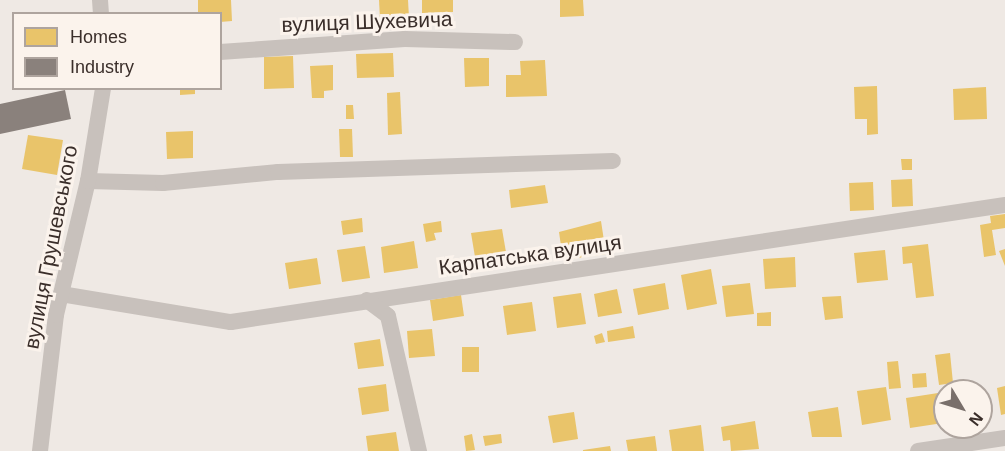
<!DOCTYPE html>
<html>
<head>
<meta charset="utf-8">
<style>
	body { margin:0 }
	#map { position:relative; width:1005px; height:451px; overflow:hidden; background:#efe9e4; font-family:Helvetica,sans-serif }
	div>[style] { position:absolute }
	[style*='--x'] { left:calc(var(--x)*1px); top:calc(var(--y)*1px); width:calc(var(--w)*1px); rotate:calc(var(--a)*1deg) }
	.homes>* { inset:0; background:#e9c46a }
	.industry>* { inset:0; background:#8a817c }
	.minor>* { height:16px; margin:-8px; padding:0 8px; transform-origin:8px; border-radius:8px; background:#c8c1bc }
	span { translate:-50% -50%; white-space:nowrap; text-align:center; line-height:1.15; -webkit-text-stroke:6px #fbf3ec; paint-order:stroke }
	.street-label { font-size:21px; color:#3a2e2a }
	.legend { position:absolute; left:12px; top:12px; width:210px; height:78px; box-sizing:border-box; background:#fbf3ec; border:2px solid #aea49e; margin:0; padding:8px 10px; list-style:none; font-size:18px; color:#3a2e2a }
	.legend li { display:flex; align-items:center; gap:12px; height:30px }
	.legend b { width:30px; border:2px solid #aea49e }
	.north { position:absolute; left:933px; top:379px; width:60px; height:60px; box-sizing:border-box; background:#fbf3ec; border:2px solid #aea49e; border-radius:50%; rotate:128deg; font-size:16px; font-weight:700; line-height:24px; text-align:center; color:#3a2e2a }
	.north::after { content:''; display:block; margin:auto; width:21px; height:27px; background:#796f6b; clip-path:polygon(50% 0,100% 100%,50% 72%,0 100%) }
</style>
</head>
<body>
<div id="map">
	<div class="homes">
		<i style="clip-path:polygon(198px 0,231px 0,232px 21px,220px 22px,220px 14px,198px 14px)"></i>
		<i style="clip-path:polygon(379px 0,408px 0,409px 18px,380px 19px)"></i>
		<i style="clip-path:polygon(422px 0,453px 0,453px 12px,422px 13px)"></i>
		<i style="clip-path:polygon(560px 0,583px 0,584px 16px,560px 17px)"></i>
		<i style="clip-path:polygon(393px 53px,394px 77px,357px 78px,356px 54px)"></i>
		<i style="clip-path:polygon(293px 56px,294px 88px,264px 89px,264px 57px)"></i>
		<i style="clip-path:polygon(464px 58px,489px 58px,489px 86px,465px 87px)"></i>
		<i style="clip-path:polygon(545px 60px,547px 96px,506px 97px,506px 75px,521px 75px,520px 61px)"></i>
		<i style="clip-path:polygon(333px 65px,333px 90px,324px 91px,324px 98px,312px 98px,310px 66px)"></i>
		<i style="clip-path:polygon(877px 86px,878px 134px,867px 135px,867px 119px,855px 119px,854px 87px)"></i>
		<i style="clip-path:polygon(986px 87px,987px 119px,954px 120px,953px 89px)"></i>
		<i style="clip-path:polygon(180px 88px,195px 88px,195px 94px,180px 95px)"></i>
		<i style="clip-path:polygon(400px 92px,402px 134px,388px 135px,387px 93px)"></i>
		<i style="clip-path:polygon(346px 105px,353px 105px,354px 119px,346px 119px)"></i>
		<i style="clip-path:polygon(339px 129px,352px 129px,353px 157px,340px 157px)"></i>
		<i style="clip-path:polygon(193px 131px,193px 158px,167px 159px,166px 132px)"></i>
		<i style="clip-path:polygon(28px 135px,63px 140px,57px 175px,22px 169px)"></i>
		<i style="clip-path:polygon(901px 159px,912px 159px,912px 170px,902px 170px)"></i>
		<i style="clip-path:polygon(912px 179px,913px 206px,892px 207px,891px 180px)"></i>
		<i style="clip-path:polygon(873px 182px,874px 210px,850px 211px,849px 183px)"></i>
		<i style="clip-path:polygon(545px 185px,548px 203px,511px 208px,509px 190px)"></i>
		<i style="clip-path:polygon(1005px 214px,1005px 228px,992px 230px,996px 255px,984px 257px,980px 225px,991px 223px,990px 216px)"></i>
		<i style="clip-path:polygon(362px 218px,363px 232px,343px 235px,341px 221px)"></i>
		<i style="clip-path:polygon(441px 221px,442px 232px,434px 233px,436px 240px,426px 242px,423px 224px)"></i>
		<i style="clip-path:polygon(601px 221px,606px 254px,563px 260px,559px 232px)"></i>
		<i style="clip-path:polygon(502px 229px,507px 258px,476px 263px,471px 233px)"></i>
		<i style="clip-path:polygon(414px 241px,418px 268px,384px 273px,381px 247px)"></i>
		<i style="clip-path:polygon(928px 244px,934px 296px,916px 298px,912px 263px,903px 264px,902px 247px)"></i>
		<i style="clip-path:polygon(365px 246px,370px 278px,342px 282px,337px 250px)"></i>
		<i style="clip-path:polygon(1005px 249px,1005px 266px,999px 251px)"></i>
		<i style="clip-path:polygon(885px 250px,888px 280px,857px 283px,854px 253px)"></i>
		<i style="clip-path:polygon(795px 257px,796px 287px,765px 289px,763px 259px)"></i>
		<i style="clip-path:polygon(317px 258px,321px 284px,289px 289px,285px 263px)"></i>
		<i style="clip-path:polygon(711px 269px,717px 304px,687px 310px,681px 275px)"></i>
		<i style="clip-path:polygon(665px 283px,669px 309px,638px 315px,633px 289px)"></i>
		<i style="clip-path:polygon(750px 283px,754px 314px,726px 317px,722px 286px)"></i>
		<i style="clip-path:polygon(617px 289px,622px 313px,598px 317px,594px 294px)"></i>
		<i style="clip-path:polygon(581px 293px,586px 324px,557px 328px,553px 297px)"></i>
		<i style="clip-path:polygon(461px 295px,464px 316px,433px 321px,430px 300px)"></i>
		<i style="clip-path:polygon(841px 296px,843px 318px,825px 320px,822px 297px)"></i>
		<i style="clip-path:polygon(532px 302px,536px 331px,507px 335px,503px 306px)"></i>
		<i style="clip-path:polygon(771px 312px,771px 326px,757px 326px,757px 313px)"></i>
		<i style="clip-path:polygon(633px 326px,635px 338px,608px 342px,607px 331px)"></i>
		<i style="clip-path:polygon(432px 329px,435px 356px,409px 358px,407px 331px)"></i>
		<i style="clip-path:polygon(602px 333px,605px 342px,596px 344px,594px 336px)"></i>
		<i style="clip-path:polygon(380px 339px,384px 366px,358px 369px,354px 343px)"></i>
		<i style="clip-path:polygon(462px 347px,479px 347px,479px 372px,462px 372px)"></i>
		<i style="clip-path:polygon(950px 353px,953px 383px,939px 385px,935px 355px)"></i>
		<i style="clip-path:polygon(898px 361px,901px 388px,889px 389px,887px 362px)"></i>
		<i style="clip-path:polygon(926px 373px,927px 387px,913px 388px,912px 374px)"></i>
		<i style="clip-path:polygon(386px 384px,389px 411px,362px 415px,358px 388px)"></i>
		<i style="clip-path:polygon(1005px 386px,1005px 414px,1001px 415px,997px 388px)"></i>
		<i style="clip-path:polygon(886px 387px,891px 420px,862px 425px,857px 391px)"></i>
		<i style="clip-path:polygon(938px 393px,943px 423px,910px 428px,906px 398px)"></i>
		<i style="clip-path:polygon(981px 393px,986px 417px,981px 418px)"></i>
		<i style="clip-path:polygon(838px 407px,842px 437px,812px 437px,808px 412px)"></i>
		<i style="clip-path:polygon(574px 412px,578px 439px,553px 443px,548px 416px)"></i>
		<i style="clip-path:polygon(755px 421px,759px 449px,731px 451px,730px 440px,723px 441px,721px 427px)"></i>
		<i style="clip-path:polygon(701px 425px,704px 451px,672px 451px,669px 430px)"></i>
		<i style="clip-path:polygon(396px 432px,399px 451px,368px 451px,366px 436px)"></i>
		<i style="clip-path:polygon(472px 434px,475px 450px,466px 451px,464px 436px)"></i>
		<i style="clip-path:polygon(501px 434px,502px 443px,485px 446px,483px 436px)"></i>
		<i style="clip-path:polygon(655px 436px,657px 451px,628px 451px,626px 440px)"></i>
		<i style="clip-path:polygon(610px 446px,611px 451px,583px 451px,583px 450px)"></i>
	</div>
	<div class="industry">
		<i style="clip-path:polygon(65px 90px,71px 119px,0 134px,0 104px)"></i>
	</div>
	<div class="minor">
		<i style="--x:100;--y:0;--w:14;--a:86"></i>
		<i style="--x:220;--y:52;--w:185;--a:-4"></i>
		<i style="--x:405;--y:39;--w:110;--a:1.6"></i>
		<i style="--x:88;--y:181;--w:75;--a:1.5"></i>
		<i style="--x:163;--y:183;--w:116;--a:-5.5"></i>
		<i style="--x:278;--y:172;--w:335;--a:-1.9"></i>
		<i style="--x:61;--y:294;--w:172;--a:9.4"></i>
		<i style="--x:231;--y:322;--w:783;--a:-8.6"></i>
		<i style="--x:367;--y:300;--w:26;--a:37"></i>
		<i style="--x:388;--y:316;--w:139;--a:77.1"></i>
		<i style="--x:40;--y:451;--w:137;--a:-83.3"></i>
		<i style="--x:56;--y:315;--w:138;--a:-76.6"></i>
		<i style="--x:88;--y:181;--w:94;--a:-80.8"></i>
		<i style="--x:918;--y:451;--w:88;--a:-8.5"></i>
	</div>
	<div class="street-label">
		<span style="left:367px;top:22px;rotate:-2deg">вулиця Шухевича</span>
		<span style="left:51px;top:247px;rotate:-79deg">вулиця Грушевського</span>
		<span style="left:530px;top:255px;rotate:-8deg">Карпатська вулиця</span>
	</div>
	<ul class="legend">
	<li><b style="height:16px;background:#e9c46a"></b>Homes</li>
	<li><b style="height:16px;background:#8a817c"></b>Industry</li>
	</ul>
	<div class="north">N</div>
</div>
</body>
</html>
